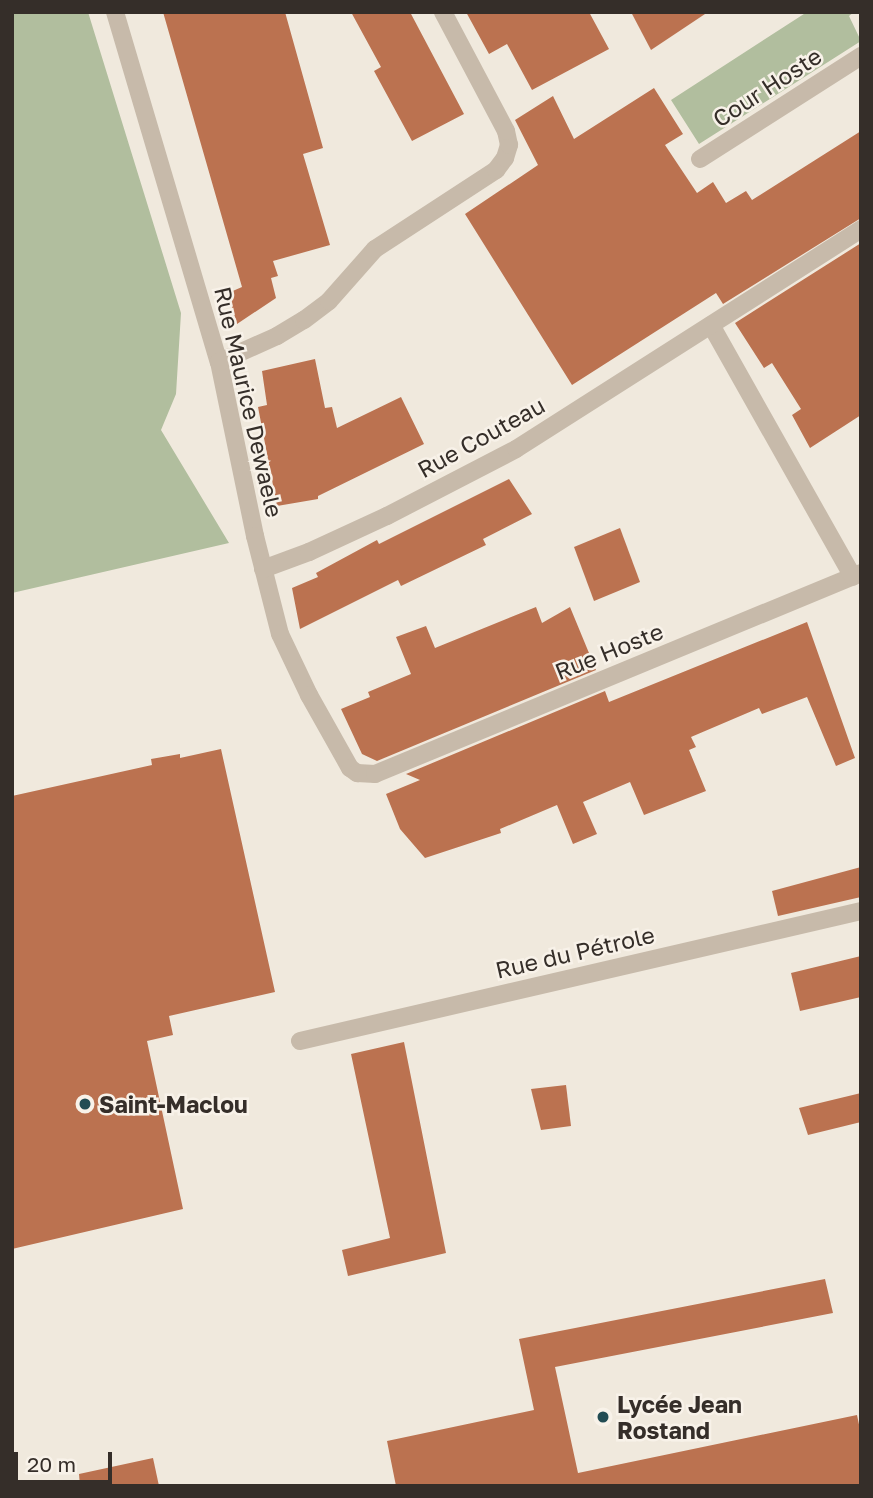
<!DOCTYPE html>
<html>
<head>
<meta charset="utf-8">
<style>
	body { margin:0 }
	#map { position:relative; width:873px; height:1498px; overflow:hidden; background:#f0e9dd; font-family:"Golos Text",sans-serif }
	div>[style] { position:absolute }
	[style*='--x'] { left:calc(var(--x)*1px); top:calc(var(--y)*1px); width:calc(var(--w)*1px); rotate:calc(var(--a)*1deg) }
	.green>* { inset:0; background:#b1be9e }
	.building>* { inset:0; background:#bb7250 }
	.street>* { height:18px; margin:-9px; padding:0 9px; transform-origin:9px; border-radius:9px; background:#c7baaa }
	.dots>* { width:19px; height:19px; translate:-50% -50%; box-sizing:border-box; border:4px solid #f8f2e9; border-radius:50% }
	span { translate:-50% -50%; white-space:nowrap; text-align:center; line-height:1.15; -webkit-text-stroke:5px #f8f2e9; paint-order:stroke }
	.street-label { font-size:23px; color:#352e29 }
	.poi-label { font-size:23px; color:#352e29; font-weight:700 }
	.left { translate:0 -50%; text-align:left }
	.frame { position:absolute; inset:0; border:14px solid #352e29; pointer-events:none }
	.scale { position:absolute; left:14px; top:1452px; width:98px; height:32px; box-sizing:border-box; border:4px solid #352e29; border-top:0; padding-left:9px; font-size:21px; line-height:24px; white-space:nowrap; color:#352e29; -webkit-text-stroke:5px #f8f2e9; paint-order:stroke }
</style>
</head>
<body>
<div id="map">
	<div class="green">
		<i style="clip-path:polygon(12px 12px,88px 12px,181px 313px,176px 394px,161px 430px,229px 543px,12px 593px)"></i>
		<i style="clip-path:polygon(807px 12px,854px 12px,849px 16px,861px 41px,699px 144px,671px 100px)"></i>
	</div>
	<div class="building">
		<i style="clip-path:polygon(163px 12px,285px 12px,323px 148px,303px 154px,330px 245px,273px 261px,278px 276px,271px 278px,276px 298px,237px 324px,228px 293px,242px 287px)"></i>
		<i style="clip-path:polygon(351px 12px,410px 12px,464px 114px,412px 141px,374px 71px,381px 67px)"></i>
		<i style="clip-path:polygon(466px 12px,589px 12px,609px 49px,532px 90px,507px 44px,489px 54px)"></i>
		<i style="clip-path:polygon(631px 12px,708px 12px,651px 50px)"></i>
		<i style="clip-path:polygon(654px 88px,683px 134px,665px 145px,697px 193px,713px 182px,726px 203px,746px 191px,752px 200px,861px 131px,861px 218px,723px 304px,716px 293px,572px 385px,465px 214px,538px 165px,515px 120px,553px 96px,574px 139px)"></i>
		<i style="clip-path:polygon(861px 243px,861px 415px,810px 448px,792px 415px,801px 409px,772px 363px,764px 368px,735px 323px)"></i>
		<i style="clip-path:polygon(315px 359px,325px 408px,332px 407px,337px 428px,401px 397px,424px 444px,318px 496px,318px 499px,277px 506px,258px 407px,267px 405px,262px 371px)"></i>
		<i style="clip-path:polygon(509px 479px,532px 514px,483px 539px,486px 545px,401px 586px,398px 580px,300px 629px,292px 588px,318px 577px,316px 573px,377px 540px,379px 544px)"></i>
		<i style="clip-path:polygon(620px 528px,640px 582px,594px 601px,574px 547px)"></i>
		<i style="clip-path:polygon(536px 607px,542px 623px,570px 607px,596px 670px,377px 761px,362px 754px,341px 709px,370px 697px,368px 692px,411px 674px,396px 637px,426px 626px,435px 648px)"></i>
		<i style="clip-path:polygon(807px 622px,855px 758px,836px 766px,807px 697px,762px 714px,759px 708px,691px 737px,696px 747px,689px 750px,706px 791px,644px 815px,630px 782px,583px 802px,597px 834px,573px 844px,557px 805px,500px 829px,501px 833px,425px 858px,400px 829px,386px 794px,420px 780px,406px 774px,605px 691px,609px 702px)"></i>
		<i style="clip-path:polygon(221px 749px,275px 992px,169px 1016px,173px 1035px,147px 1041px,183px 1209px,12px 1249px,12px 796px,152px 765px,151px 759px,180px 754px,180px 758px)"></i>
		<i style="clip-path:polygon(861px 867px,861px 897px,778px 916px,772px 891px)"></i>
		<i style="clip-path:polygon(861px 956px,861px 997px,800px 1011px,791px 973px)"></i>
		<i style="clip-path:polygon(404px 1042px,446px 1253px,348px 1276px,342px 1250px,390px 1238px,351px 1054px)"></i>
		<i style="clip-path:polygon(566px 1085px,571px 1126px,541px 1130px,531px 1089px)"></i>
		<i style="clip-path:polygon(861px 1093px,861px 1122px,808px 1135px,799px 1108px)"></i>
		<i style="clip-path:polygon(825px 1279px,833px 1313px,555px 1367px,578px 1473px,857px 1415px,861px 1434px,861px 1486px,396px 1486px,387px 1441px,534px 1410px,519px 1339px)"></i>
		<i style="clip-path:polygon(153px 1458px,159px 1486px,80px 1486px,79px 1474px)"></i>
	</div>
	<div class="street">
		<i style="--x:115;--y:12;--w:365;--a:73.5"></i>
		<i style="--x:219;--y:362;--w:178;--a:78.3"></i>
		<i style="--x:255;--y:536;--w:101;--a:75.7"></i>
		<i style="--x:280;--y:634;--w:68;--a:64.6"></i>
		<i style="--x:309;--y:695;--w:84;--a:60.7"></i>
		<i style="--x:350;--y:768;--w:9;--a:36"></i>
		<i style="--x:357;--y:773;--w:18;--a:3"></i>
		<i style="--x:375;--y:774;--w:526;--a:-22.47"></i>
		<i style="--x:700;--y:159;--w:191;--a:-32.6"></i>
		<i style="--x:711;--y:325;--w:289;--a:60.6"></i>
		<i style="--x:219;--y:362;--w:64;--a:-24.1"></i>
		<i style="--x:277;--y:336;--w:31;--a:-31"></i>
		<i style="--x:304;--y:320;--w:31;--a:-37"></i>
		<i style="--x:329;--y:301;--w:69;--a:-48.5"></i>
		<i style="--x:375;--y:249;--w:145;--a:-33.1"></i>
		<i style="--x:496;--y:170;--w:15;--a:-53"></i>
		<i style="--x:505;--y:158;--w:14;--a:-73"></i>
		<i style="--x:509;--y:145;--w:14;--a:-102"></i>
		<i style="--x:506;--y:131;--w:135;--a:-117.9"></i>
		<i style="--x:263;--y:569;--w:49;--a:-20.3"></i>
		<i style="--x:309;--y:552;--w:86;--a:-24.8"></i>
		<i style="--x:387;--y:516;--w:145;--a:-27.4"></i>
		<i style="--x:516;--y:449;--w:409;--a:-32.5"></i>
		<i style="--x:300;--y:1041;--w:576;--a:-13.05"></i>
	</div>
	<div class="dots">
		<i style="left:85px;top:1104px;background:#224c53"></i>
		<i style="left:603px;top:1417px;background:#224c53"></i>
	</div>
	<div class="street-label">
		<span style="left:767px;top:87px;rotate:-33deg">Cour Hoste</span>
		<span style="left:249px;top:402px;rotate:77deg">Rue Maurice Dewaele</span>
		<span style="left:481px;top:437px;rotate:-29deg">Rue Couteau</span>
		<span style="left:609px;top:651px;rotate:-22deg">Rue Hoste</span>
		<span style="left:575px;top:952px;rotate:-13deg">Rue du Pétrole</span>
	</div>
	<div class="poi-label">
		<span class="left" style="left:99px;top:1104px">Saint-Maclou</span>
		<span class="left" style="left:617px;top:1417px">Lycée Jean<br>Rostand</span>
	</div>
	<div class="frame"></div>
	<div class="scale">20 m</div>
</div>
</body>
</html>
